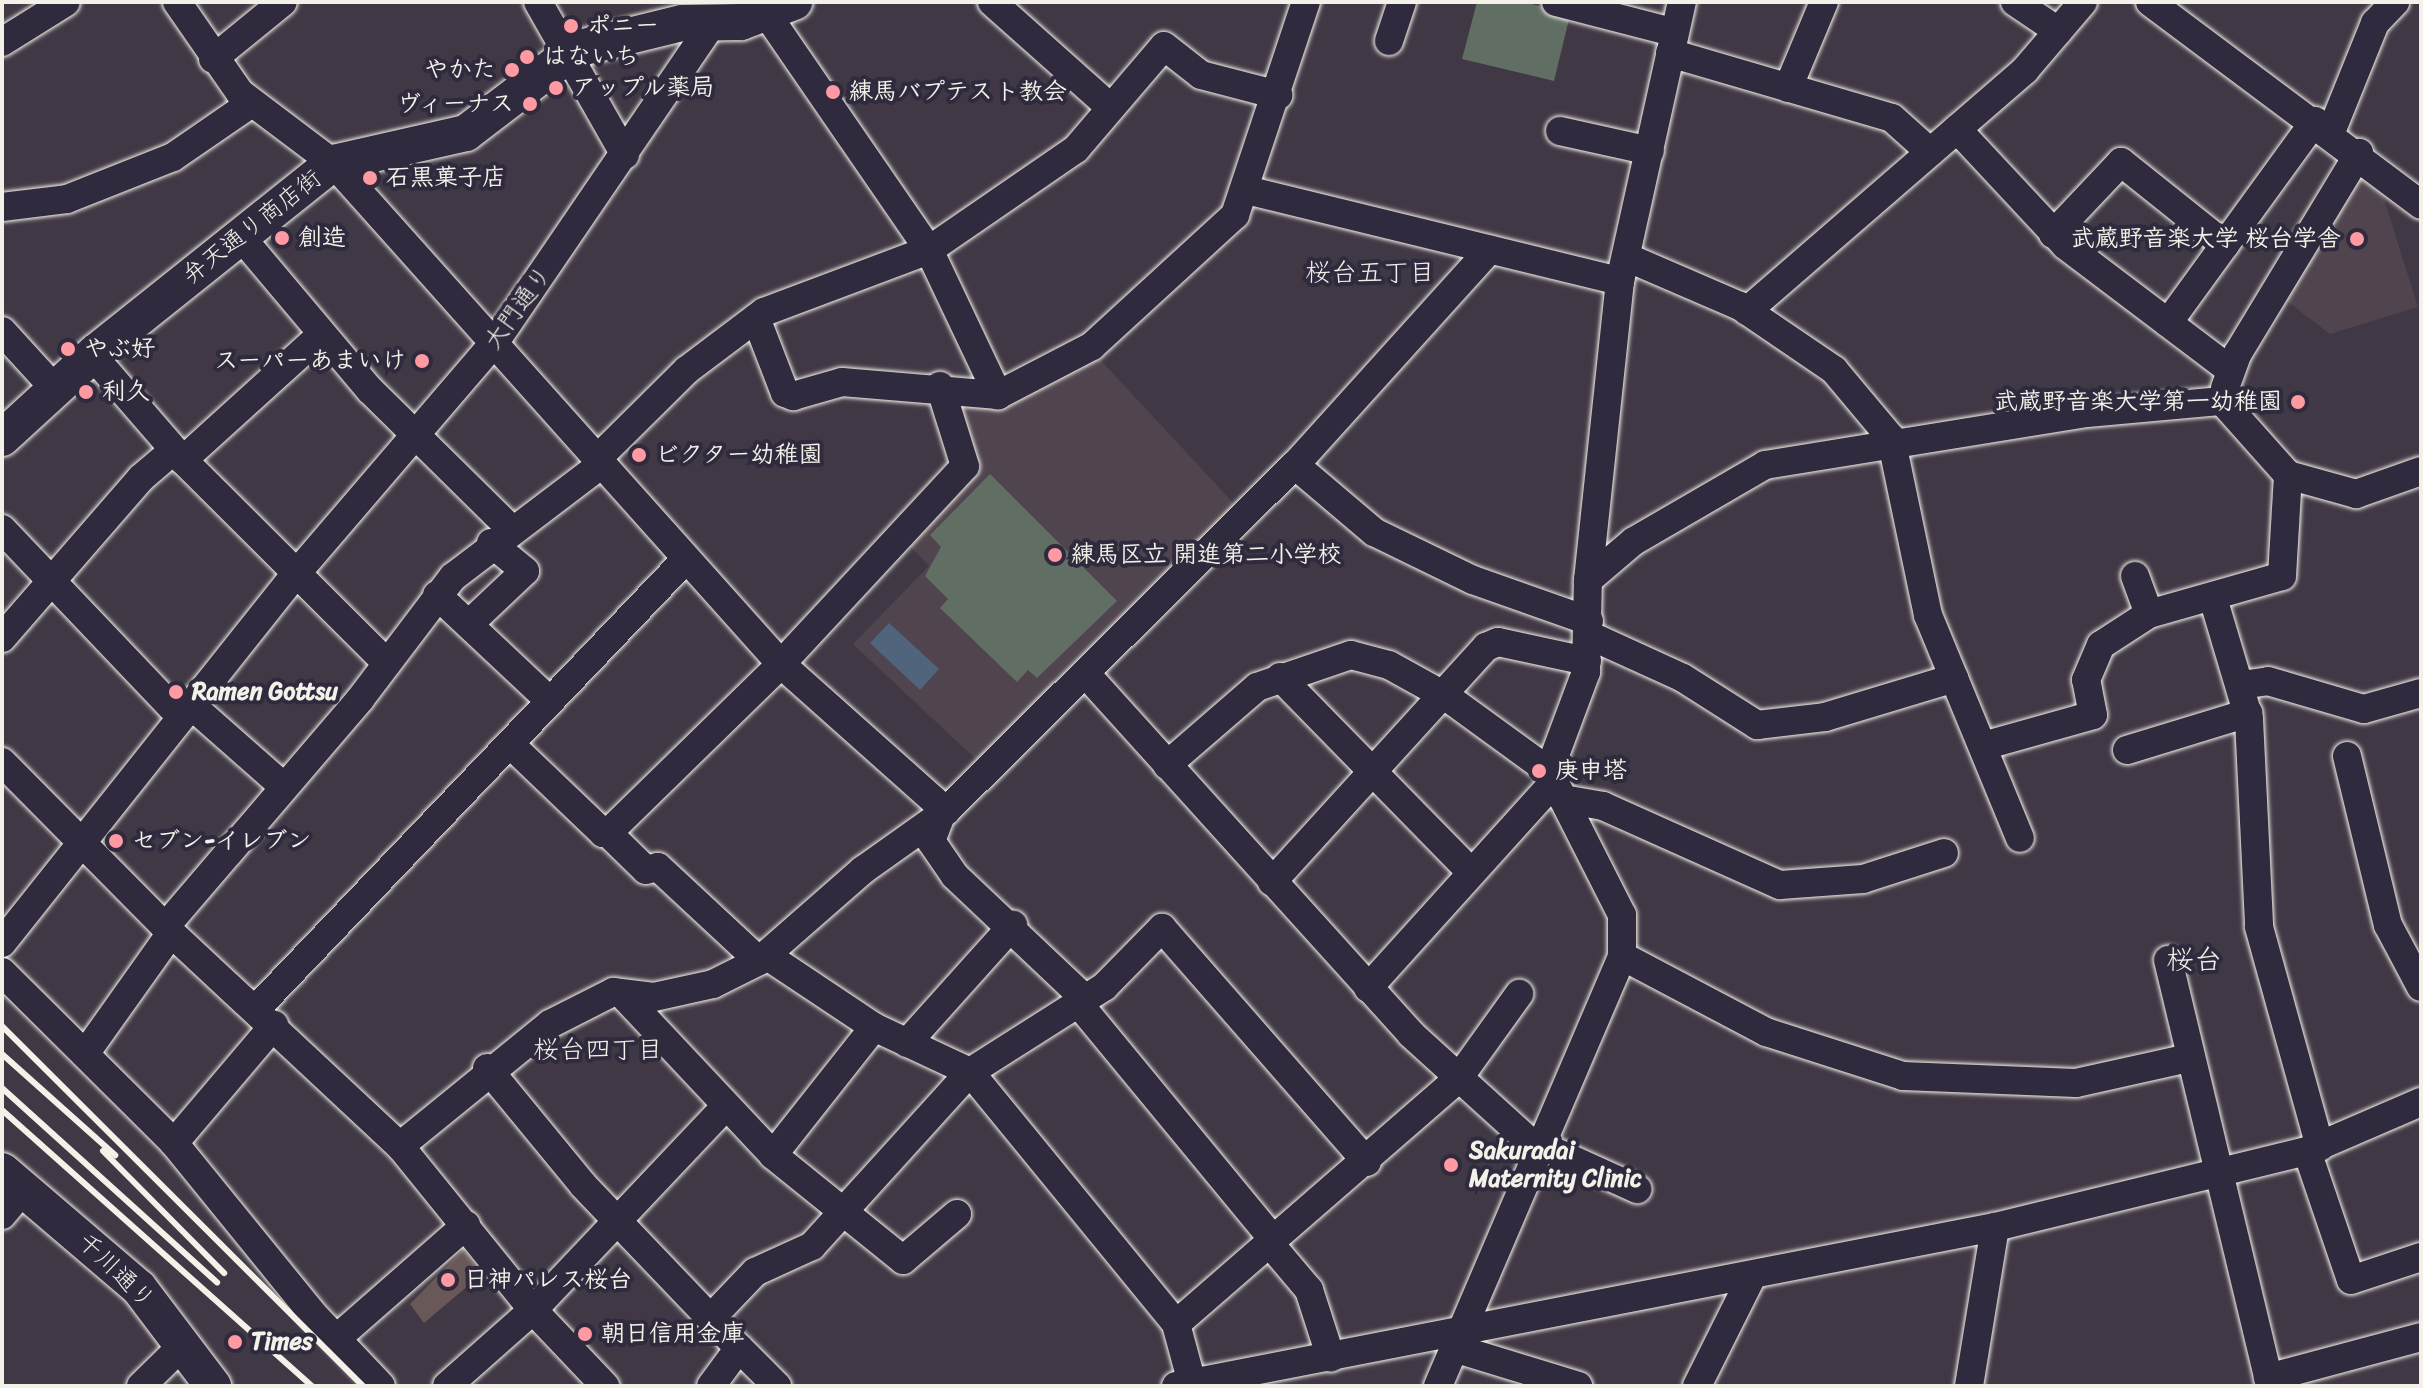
<!DOCTYPE html>
<html>
<head>
<meta charset="utf-8">
<style>
	body { margin:0 }
	#map { position:relative; width:2423px; height:1388px; overflow:hidden; background:#413845; font-family:Sriracha,"Klee One",sans-serif }
	div>[style] { position:absolute }
	[style*='--x'] { left:calc(var(--x)*1px); top:calc(var(--y)*1px); width:calc(var(--w)*1px); rotate:calc(var(--a)*1deg) }
	.built>* { inset:0; background:#50454e }
	.green>* { inset:0; background:#606e64 }
	.water>* { inset:0; background:#50657c }
	.building>* { inset:0; background:#6a5758 }
	.roads { filter:drop-shadow(0 0 2px #f4f1e8) drop-shadow(0 0 2px #f4f1e8) }
	.minor>* { height:28px; margin:-14px; padding:0 14px; transform-origin:14px; border-radius:14px; background:#2f2a3d }
	.major>* { height:36px; margin:-18px; padding:0 18px; transform-origin:18px; border-radius:18px; background:#2f2a3d }
	.rail>* { height:6px; margin:-3px; padding:0 3px; transform-origin:3px; border-radius:3px; background:#f4f1e8 }
	.dots>* { width:22px; height:22px; translate:-50% -50%; box-sizing:border-box; border:4px solid #2f2a3d; border-radius:50% }
	span { translate:-50% -50%; white-space:nowrap; text-align:center; line-height:1.15; -webkit-text-stroke:8px #2f2a3d; paint-order:stroke }
	.poi-label { font-size:24px; color:#f4f1e8; font-weight:700 }
	.left { translate:0 -50%; text-align:left }
	.right { translate:-100% -50%; text-align:right }
	.street-label { font-size:24px; color:#f4f1e8 }
	.neighbourhood-label { font-size:26px; color:#f4f1e8 }
	.quarter-label { font-size:28px; color:#f4f1e8 }
	.frame { position:absolute; inset:0; border:4px solid #f4f1e8; pointer-events:none }
</style>
</head>
<body>
<div id="map">
	<div class="built">
		<i style="clip-path:polygon(2356px 171px,2378px 180px,2418px 307px,2330px 334px,2283px 298px)"></i>
		<i style="clip-path:polygon(1092px 351px,1238px 508px,982px 765px,853px 644px,929px 566px,903px 539px,975px 465px,952px 400px)"></i>
	</div>
	<div class="green">
		<i style="clip-path:polygon(1477px 2px,1525px 2px,1570px 15px,1554px 81px,1462px 59px)"></i>
		<i style="clip-path:polygon(990px 474px,1117px 601px,1037px 678px,1028px 670px,1017px 682px,940px 608px,948px 599px,925px 576px,941px 547px,930px 535px)"></i>
	</div>
	<div class="water">
		<i style="clip-path:polygon(889px 623px,939px 669px,920px 690px,870px 643px)"></i>
	</div>
	<div class="building">
		<i style="clip-path:polygon(463px 1250px,482px 1274px,424px 1323px,410px 1304px)"></i>
	</div>
	<div class="roads">
		<div class="minor">
			<i style="--x:177;--y:2;--w:111;--a:55.3"></i>
			<i style="--x:240;--y:93;--w:116;--a:37"></i>
			<i style="--x:333;--y:163;--w:672;--a:48.2"></i>
			<i style="--x:781;--y:664;--w:221;--a:41.7"></i>
			<i style="--x:538;--y:2;--w:176;--a:60.4"></i>
			<i style="--x:992;--y:2;--w:158;--a:41.7"></i>
			<i style="--x:1556;--y:2;--w:120;--a:14.5"></i>
			<i style="--x:2015;--y:2;--w:52;--a:34"></i>
			<i style="--x:2150;--y:2;--w:339;--a:36.8"></i>
			<i style="--x:766;--y:13;--w:288;--a:55.5"></i>
			<i style="--x:929;--y:250;--w:161;--a:64.6"></i>
			<i style="--x:1389;--y:41;--w:41;--a:-71.6"></i>
			<i style="--x:2;--y:42;--w:75;--a:-32"></i>
			<i style="--x:1670;--y:53;--w:231;--a:16.3"></i>
			<i style="--x:1892;--y:118;--w:51;--a:41.8"></i>
			<i style="--x:213;--y:59;--w:90;--a:-39.2"></i>
			<i style="--x:1788;--y:88;--w:93;--a:-67.3"></i>
			<i style="--x:1957;--y:129;--w:158;--a:47"></i>
			<i style="--x:2065;--y:245;--w:206;--a:37.1"></i>
			<i style="--x:1560;--y:131;--w:92;--a:12.5"></i>
			<i style="--x:2331;--y:132;--w:118;--a:-68"></i>
			<i style="--x:2375;--y:23;--w:29;--a:-46"></i>
			<i style="--x:1246;--y:190;--w:385;--a:13.7"></i>
			<i style="--x:2;--y:207;--w:65;--a:-7"></i>
			<i style="--x:67;--y:199;--w:114;--a:-21.6"></i>
			<i style="--x:173;--y:157;--w:93;--a:-34.5"></i>
			<i style="--x:2053;--y:234;--w:99;--a:-46.6"></i>
			<i style="--x:2121;--y:162;--w:133;--a:38.6"></i>
			<i style="--x:241;--y:237;--w:200;--a:49.9"></i>
			<i style="--x:370;--y:390;--w:197;--a:44.6"></i>
			<i style="--x:1626;--y:257;--w:124;--a:23.3"></i>
			<i style="--x:1740;--y:306;--w:114;--a:34.2"></i>
			<i style="--x:1834;--y:370;--w:89;--a:50"></i>
			<i style="--x:1891;--y:438;--w:181;--a:78.2"></i>
			<i style="--x:1928;--y:615;--w:241;--a:67.6"></i>
			<i style="--x:1747;--y:311;--w:368;--a:-40.9"></i>
			<i style="--x:2025;--y:70;--w:89;--a:-49.5"></i>
			<i style="--x:756;--y:318;--w:80;--a:68.9"></i>
			<i style="--x:785;--y:393;--w:9;--a:21"></i>
			<i style="--x:793;--y:396;--w:51;--a:-15.9"></i>
			<i style="--x:842;--y:382;--w:157;--a:4.8"></i>
			<i style="--x:998;--y:395;--w:106;--a:-27.5"></i>
			<i style="--x:1092;--y:346;--w:194;--a:-42.5"></i>
			<i style="--x:1235;--y:215;--w:225;--a:-71.6"></i>
			<i style="--x:2168;--y:323;--w:250;--a:-54"></i>
			<i style="--x:2;--y:331;--w:77;--a:47.6"></i>
			<i style="--x:92;--y:355;--w:139;--a:49.1"></i>
			<i style="--x:183;--y:460;--w:288;--a:44.9"></i>
			<i style="--x:2225;--y:388;--w:37;--a:-70"></i>
			<i style="--x:2238;--y:353;--w:234;--a:-58.8"></i>
			<i style="--x:598;--y:458;--w:125;--a:-44.7"></i>
			<i style="--x:687;--y:370;--w:96;--a:-37"></i>
			<i style="--x:764;--y:312;--w:176;--a:-20.6"></i>
			<i style="--x:929;--y:250;--w:178;--a:-34.5"></i>
			<i style="--x:1076;--y:149;--w:135;--a:-49.5"></i>
			<i style="--x:1164;--y:46;--w:47;--a:38.1"></i>
			<i style="--x:1201;--y:75;--w:80;--a:14.6"></i>
			<i style="--x:183;--y:460;--w:186;--a:-42.2"></i>
			<i style="--x:1295;--y:465;--w:104;--a:40.3"></i>
			<i style="--x:1374;--y:532;--w:110;--a:25.9"></i>
			<i style="--x:1473;--y:580;--w:123;--a:19.5"></i>
			<i style="--x:2;--y:529;--w:260;--a:46.4"></i>
			<i style="--x:2135;--y:576;--w:40;--a:69.8"></i>
			<i style="--x:1588;--y:580;--w:60;--a:-40.3"></i>
			<i style="--x:1634;--y:541;--w:151;--a:-30.1"></i>
			<i style="--x:1765;--y:465;--w:326;--a:-9.2"></i>
			<i style="--x:2087;--y:413;--w:136;--a:-5.1"></i>
			<i style="--x:2222;--y:401;--w:99;--a:48.3"></i>
			<i style="--x:2288;--y:475;--w:71;--a:15.6"></i>
			<i style="--x:2356;--y:494;--w:69;--a:-19.5"></i>
			<i style="--x:437;--y:595;--w:155;--a:43.2"></i>
			<i style="--x:2213;--y:598;--w:126;--a:73.4"></i>
			<i style="--x:2249;--y:719;--w:208;--a:87.2"></i>
			<i style="--x:2259;--y:927;--w:228;--a:74.5"></i>
			<i style="--x:469;--y:624;--w:77;--a:-43.4"></i>
			<i style="--x:525;--y:571;--w:44;--a:-140.5"></i>
			<i style="--x:1591;--y:636;--w:101;--a:24.5"></i>
			<i style="--x:1683;--y:678;--w:88;--a:32.4"></i>
			<i style="--x:1757;--y:725;--w:68;--a:-6.7"></i>
			<i style="--x:1825;--y:717;--w:135;--a:-16.8"></i>
			<i style="--x:2;--y:638;--w:212;--a:-49"></i>
			<i style="--x:141;--y:478;--w:43;--a:-40.3"></i>
			<i style="--x:1086;--y:674;--w:485;--a:47.9"></i>
			<i style="--x:1411;--y:1034;--w:171;--a:42.2"></i>
			<i style="--x:1280;--y:677;--w:272;--a:45.6"></i>
			<i style="--x:2241;--y:685;--w:27;--a:-8"></i>
			<i style="--x:2268;--y:681;--w:100;--a:16.3"></i>
			<i style="--x:2364;--y:709;--w:59;--a:-15.7"></i>
			<i style="--x:191;--y:705;--w:124;--a:41.4"></i>
			<i style="--x:510;--y:744;--w:129;--a:43.7"></i>
			<i style="--x:603;--y:833;--w:9;--a:-21"></i>
			<i style="--x:611;--y:830;--w:238;--a:-44.3"></i>
			<i style="--x:781;--y:664;--w:270;--a:-47.1"></i>
			<i style="--x:965;--y:466;--w:84;--a:-107.4"></i>
			<i style="--x:1983;--y:746;--w:114;--a:-15.7"></i>
			<i style="--x:2093;--y:715;--w:36;--a:-101"></i>
			<i style="--x:2086;--y:680;--w:38;--a:-67"></i>
			<i style="--x:2101;--y:645;--w:57;--a:-32.9"></i>
			<i style="--x:2149;--y:614;--w:138;--a:-15.9"></i>
			<i style="--x:2282;--y:576;--w:101;--a:-86.6"></i>
			<i style="--x:2127;--y:750;--w:127;--a:-17"></i>
			<i style="--x:2347;--y:756;--w:174;--a:76.4"></i>
			<i style="--x:2388;--y:925;--w:70;--a:62"></i>
			<i style="--x:2;--y:762;--w:232;--a:45.3"></i>
			<i style="--x:165;--y:927;--w:321;--a:43"></i>
			<i style="--x:400;--y:1146;--w:211;--a:51"></i>
			<i style="--x:533;--y:1310;--w:105;--a:46.5"></i>
			<i style="--x:1167;--y:765;--w:119;--a:-40.9"></i>
			<i style="--x:1257;--y:687;--w:99;--a:-18.8"></i>
			<i style="--x:1351;--y:655;--w:39;--a:15"></i>
			<i style="--x:1389;--y:665;--w:66;--a:28.9"></i>
			<i style="--x:1447;--y:697;--w:126;--a:36"></i>
			<i style="--x:1563;--y:799;--w:41;--a:9.9"></i>
			<i style="--x:1603;--y:806;--w:194;--a:24.1"></i>
			<i style="--x:1780;--y:885;--w:83;--a:-4.1"></i>
			<i style="--x:1863;--y:879;--w:85;--a:-17.8"></i>
			<i style="--x:941;--y:815;--w:28;--a:111"></i>
			<i style="--x:931;--y:841;--w:42;--a:55.6"></i>
			<i style="--x:955;--y:876;--w:180;--a:43.4"></i>
			<i style="--x:607;--y:832;--w:54;--a:44.3"></i>
			<i style="--x:646;--y:870;--w:12;--a:-14"></i>
			<i style="--x:658;--y:867;--w:138;--a:42.9"></i>
			<i style="--x:1272;--y:882;--w:318;--a:-47.7"></i>
			<i style="--x:1486;--y:647;--w:13;--a:-23"></i>
			<i style="--x:1498;--y:642;--w:91;--a:12.1"></i>
			<i style="--x:165;--y:927;--w:301;--a:-49.4"></i>
			<i style="--x:361;--y:698;--w:152;--a:-52.8"></i>
			<i style="--x:453;--y:577;--w:187;--a:-37.2"></i>
			<i style="--x:2;--y:943;--w:472;--a:-51.5"></i>
			<i style="--x:296;--y:574;--w:306;--a:-49.4"></i>
			<i style="--x:495;--y:342;--w:387;--a:-55.7"></i>
			<i style="--x:766;--y:955;--w:130;--a:33.7"></i>
			<i style="--x:874;--y:1027;--w:106;--a:25.1"></i>
			<i style="--x:970;--y:1072;--w:325;--a:50.7"></i>
			<i style="--x:1176;--y:1324;--w:61;--a:74.8"></i>
			<i style="--x:1622;--y:956;--w:163;--a:27.8"></i>
			<i style="--x:1766;--y:1032;--w:144;--a:17.8"></i>
			<i style="--x:1903;--y:1076;--w:173;--a:2.3"></i>
			<i style="--x:2076;--y:1083;--w:116;--a:-12.5"></i>
			<i style="--x:2168;--y:960;--w:438;--a:76.5"></i>
			<i style="--x:2;--y:972;--w:243;--a:44.8"></i>
			<i style="--x:174;--y:1143;--w:219;--a:50.9"></i>
			<i style="--x:312;--y:1313;--w:100;--a:46.6"></i>
			<i style="--x:1368;--y:988;--w:276;--a:-47.9"></i>
			<i style="--x:623;--y:995;--w:219;--a:46.8"></i>
			<i style="--x:773;--y:1155;--w:167;--a:38.9"></i>
			<i style="--x:903;--y:1260;--w:71;--a:-40.4"></i>
			<i style="--x:1079;--y:1004;--w:308;--a:50.5"></i>
			<i style="--x:257;--y:1008;--w:621;--a:-46.3"></i>
			<i style="--x:907;--y:1043;--w:159;--a:-48.1"></i>
			<i style="--x:85;--y:1054;--w:148;--a:-54.6"></i>
			<i style="--x:487;--y:1068;--w:151;--a:50.6"></i>
			<i style="--x:583;--y:1185;--w:226;--a:46.3"></i>
			<i style="--x:739;--y:1348;--w:47;--a:126.4"></i>
			<i style="--x:174;--y:1143;--w:155;--a:-49.7"></i>
			<i style="--x:1540;--y:1145;--w:107;--a:24.4"></i>
			<i style="--x:400;--y:1146;--w:193;--a:-39.1"></i>
			<i style="--x:550;--y:1024;--w:71;--a:-26.9"></i>
			<i style="--x:613;--y:992;--w:41;--a:7"></i>
			<i style="--x:654;--y:997;--w:60;--a:-12.4"></i>
			<i style="--x:713;--y:984;--w:51;--a:-26.6"></i>
			<i style="--x:759;--y:961;--w:138;--a:-41.2"></i>
			<i style="--x:863;--y:870;--w:102;--a:-35.4"></i>
			<i style="--x:946;--y:811;--w:491;--a:-44.8"></i>
			<i style="--x:1295;--y:465;--w:290;--a:-47.9"></i>
			<i style="--x:2307;--y:1151;--w:136;--a:71.2"></i>
			<i style="--x:2351;--y:1280;--w:74;--a:-18.2"></i>
			<i style="--x:773;--y:1155;--w:163;--a:-51.7"></i>
			<i style="--x:2;--y:1215;--w:34;--a:-50"></i>
			<i style="--x:1271;--y:1245;--w:59;--a:49.8"></i>
			<i style="--x:1309;--y:1290;--w:71;--a:72.1"></i>
			<i style="--x:711;--y:1318;--w:64;--a:-46.3"></i>
			<i style="--x:755;--y:1272;--w:63;--a:-24.5"></i>
			<i style="--x:812;--y:1246;--w:235;--a:-47.8"></i>
			<i style="--x:970;--y:1072;--w:159;--a:-32.4"></i>
			<i style="--x:1104;--y:987;--w:83;--a:-45.5"></i>
			<i style="--x:1162;--y:928;--w:311;--a:48.8"></i>
			<i style="--x:1176;--y:1324;--w:374;--a:-41"></i>
			<i style="--x:1458;--y:1079;--w:105;--a:-54.3"></i>
			<i style="--x:336;--y:1339;--w:173;--a:-41.2"></i>
			<i style="--x:739;--y:1348;--w:54;--a:45"></i>
			<i style="--x:1454;--y:1348;--w:130;--a:17"></i>
			<i style="--x:2268;--y:1378;--w:158;--a:-15"></i>
			<i style="--x:141;--y:1386;--w:59;--a:-44.3"></i>
			<i style="--x:447;--y:1386;--w:115;--a:-41.5"></i>
			<i style="--x:533;--y:1310;--w:278;--a:-46.6"></i>
			<i style="--x:1176;--y:1386;--w:834;--a:-10.99"></i>
			<i style="--x:1995;--y:1227;--w:321;--a:-13.7"></i>
			<i style="--x:2307;--y:1151;--w:124;--a:-23.3"></i>
			<i style="--x:1438;--y:1386;--w:468;--a:-66.8"></i>
			<i style="--x:1622;--y:956;--w:41;--a:-90"></i>
			<i style="--x:1622;--y:915;--w:161;--a:-116.9"></i>
			<i style="--x:1549;--y:771;--w:106;--a:-69.5"></i>
			<i style="--x:1586;--y:672;--w:92;--a:-88.8"></i>
			<i style="--x:1588;--y:580;--w:301;--a:-83.9"></i>
			<i style="--x:1620;--y:281;--w:286;--a:-77.5"></i>
			<i style="--x:1697;--y:1386;--w:123;--a:-63.4"></i>
			<i style="--x:1969;--y:1386;--w:161;--a:-80.7"></i>
		</div>
		<div class="major">
			<i style="--x:2;--y:438;--w:127;--a:-42.5"></i>
			<i style="--x:96;--y:352;--w:303;--a:-38.6"></i>
			<i style="--x:333;--y:163;--w:136;--a:-12.7"></i>
			<i style="--x:466;--y:133;--w:138;--a:-37.4"></i>
			<i style="--x:576;--y:49;--w:109;--a:-13.8"></i>
			<i style="--x:682;--y:23;--w:59;--a:-1"></i>
			<i style="--x:741;--y:22;--w:57;--a:-20.7"></i>
			<i style="--x:2;--y:1171;--w:180;--a:40.5"></i>
			<i style="--x:139;--y:1288;--w:123;--a:52.9"></i>
		</div>
	</div>
	<div class="rail">
		<i style="--x:2;--y:1026;--w:510;--a:44.92"></i>
		<i style="--x:2;--y:1054;--w:152;--a:41.8"></i>
		<i style="--x:2;--y:1088;--w:290;--a:42.1"></i>
		<i style="--x:2;--y:1110;--w:415;--a:41.7"></i>
		<i style="--x:103;--y:1151;--w:172;--a:45.2"></i>
	</div>
	<div class="dots">
		<i style="left:571px;top:26px;background:#ff9aa2"></i>
		<i style="left:527px;top:57px;background:#ff9aa2"></i>
		<i style="left:512px;top:70px;background:#ff9aa2"></i>
		<i style="left:556px;top:88px;background:#ff9aa2"></i>
		<i style="left:833px;top:92px;background:#ff9aa2"></i>
		<i style="left:530px;top:104px;background:#ff9aa2"></i>
		<i style="left:370px;top:178px;background:#ff9aa2"></i>
		<i style="left:282px;top:238px;background:#ff9aa2"></i>
		<i style="left:2357px;top:239px;background:#ff9aa2"></i>
		<i style="left:68px;top:349px;background:#ff9aa2"></i>
		<i style="left:422px;top:361px;background:#ff9aa2"></i>
		<i style="left:86px;top:392px;background:#ff9aa2"></i>
		<i style="left:2298px;top:402px;background:#ff9aa2"></i>
		<i style="left:639px;top:455px;background:#ff9aa2"></i>
		<i style="left:1055px;top:555px;background:#ff9aa2"></i>
		<i style="left:176px;top:692px;background:#ff9aa2"></i>
		<i style="left:1539px;top:771px;background:#ff9aa2"></i>
		<i style="left:116px;top:841px;background:#ff9aa2"></i>
		<i style="left:1451px;top:1165px;background:#ff9aa2"></i>
		<i style="left:448px;top:1280px;background:#ff9aa2"></i>
		<i style="left:585px;top:1334px;background:#ff9aa2"></i>
		<i style="left:235px;top:1342px;background:#ff9aa2"></i>
	</div>
	<div class="poi-label">
		<span class="left" style="left:587px;top:26px">ポニー</span>
		<span class="left" style="left:543px;top:57px">はないち</span>
		<span class="right" style="left:496px;top:70px">やかた</span>
		<span class="left" style="left:572px;top:88px">アップル薬局</span>
		<span class="left" style="left:849px;top:92px">練馬バプテスト教会</span>
		<span class="right" style="left:514px;top:104px">ヴィーナス</span>
		<span class="left" style="left:386px;top:178px">石黒菓子店</span>
		<span class="left" style="left:298px;top:238px">創造</span>
		<span class="right" style="left:2341px;top:239px">武蔵野音楽大学 桜台学舎</span>
		<span class="left" style="left:84px;top:349px">やぶ好</span>
		<span class="right" style="left:406px;top:361px">スーパーあまいけ</span>
		<span class="left" style="left:102px;top:392px">利久</span>
		<span class="right" style="left:2282px;top:402px">武蔵野音楽大学第一幼稚園</span>
		<span class="left" style="left:655px;top:455px">ビクター幼稚園</span>
		<span class="left" style="left:1071px;top:555px">練馬区立 開進第二小学校</span>
		<span class="left" style="left:192px;top:692px">Ramen Gottsu</span>
		<span class="left" style="left:1555px;top:771px">庚申塔</span>
		<span class="left" style="left:132px;top:841px">セブン-イレブン</span>
		<span class="left" style="left:1469px;top:1165px">Sakuradai<br>Maternity Clinic</span>
		<span class="left" style="left:464px;top:1280px">日神パレス桜台</span>
		<span class="left" style="left:601px;top:1334px">朝日信用金庫</span>
		<span class="left" style="left:251px;top:1342px">Times</span>
	</div>
	<div class="street-label">
		<span style="left:252px;top:227px;rotate:-38deg">弁天通り商店街</span>
		<span style="left:518px;top:308px;rotate:-54deg">大門通り</span>
		<span style="left:116px;top:1271px;rotate:44deg">千川通り</span>
	</div>
	<div class="neighbourhood-label">
		<span style="left:1370px;top:273px">桜台五丁目</span>
		<span style="left:598px;top:1050px">桜台四丁目</span>
	</div>
	<div class="quarter-label">
		<span style="left:2194px;top:960px">桜台</span>
	</div>
	<div class="frame"></div>
</div>
</body>
</html>
